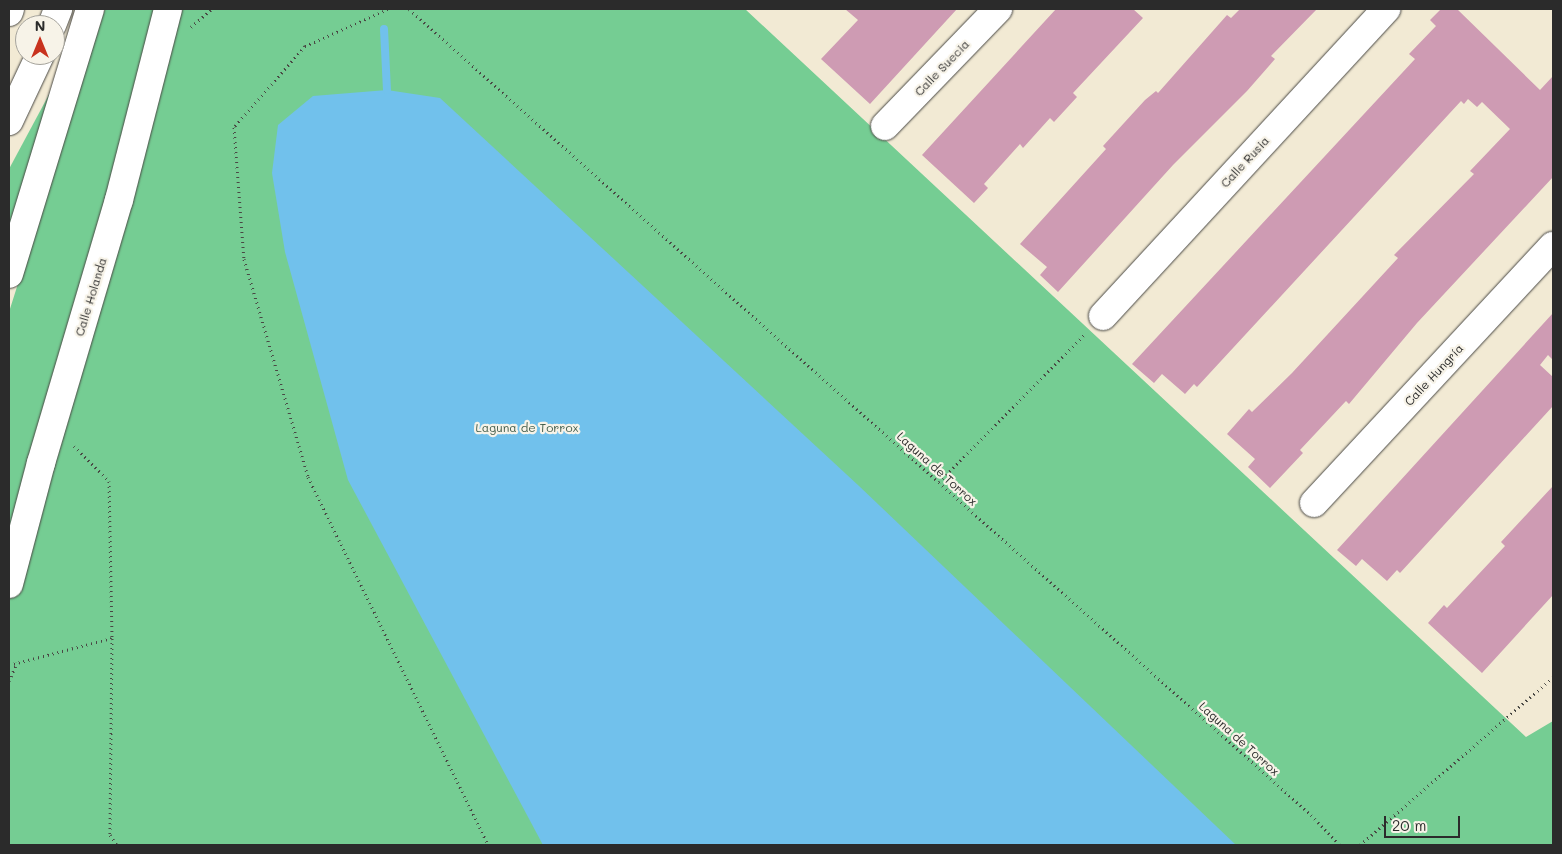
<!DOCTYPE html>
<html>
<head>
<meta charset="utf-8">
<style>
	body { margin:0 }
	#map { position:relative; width:1562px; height:854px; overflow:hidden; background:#f2ead4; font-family:Mali,sans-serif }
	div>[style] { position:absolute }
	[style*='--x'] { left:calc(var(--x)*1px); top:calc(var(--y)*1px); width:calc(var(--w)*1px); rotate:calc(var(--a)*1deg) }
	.green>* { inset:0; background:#75cd93 }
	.water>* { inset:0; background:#71c1ec }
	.stream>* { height:8px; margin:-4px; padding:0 4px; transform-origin:4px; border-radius:4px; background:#71c1ec }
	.building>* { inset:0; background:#ce9bb3 }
	.path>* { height:3px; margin-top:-1.5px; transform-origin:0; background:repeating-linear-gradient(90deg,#494844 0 1px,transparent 0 5px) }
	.roads { filter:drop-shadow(0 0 1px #494844) drop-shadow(0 0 1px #494844) }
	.minor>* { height:28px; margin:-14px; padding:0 14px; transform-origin:14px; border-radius:14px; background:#fff }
	.highway>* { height:28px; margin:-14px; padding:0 14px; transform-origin:14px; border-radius:14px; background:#fff }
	span { translate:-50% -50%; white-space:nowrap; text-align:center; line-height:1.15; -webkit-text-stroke:4.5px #f7f3e8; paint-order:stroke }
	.street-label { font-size:12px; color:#2b2b2b }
	.park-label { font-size:12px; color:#415c4a }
	.frame { position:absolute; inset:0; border:10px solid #2b2b2b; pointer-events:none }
	.north { position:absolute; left:15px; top:15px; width:50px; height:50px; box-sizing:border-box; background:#f7f3e8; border:1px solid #a5a39c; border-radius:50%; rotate:0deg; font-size:14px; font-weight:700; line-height:20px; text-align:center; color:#2b2b2b }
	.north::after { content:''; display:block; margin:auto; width:18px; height:22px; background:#c8321e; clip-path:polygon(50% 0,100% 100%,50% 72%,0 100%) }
	.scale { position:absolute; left:1384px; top:816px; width:76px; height:22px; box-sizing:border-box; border:2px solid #2b2b2b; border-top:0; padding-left:6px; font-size:15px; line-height:18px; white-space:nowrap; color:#2b2b2b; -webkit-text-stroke:4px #f7f3e8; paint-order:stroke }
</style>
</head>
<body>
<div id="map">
	<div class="green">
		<i style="clip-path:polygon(105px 9px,745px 9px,1526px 737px,1553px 721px,1553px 845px,9px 845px,9px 312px)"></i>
		<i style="clip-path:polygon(53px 87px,9px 228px,9px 169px)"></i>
	</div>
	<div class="water">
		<i style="clip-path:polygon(387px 90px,440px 98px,859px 486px,1236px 845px,543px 845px,348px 480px,285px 252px,272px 173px,278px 125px,313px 96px)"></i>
	</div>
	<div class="stream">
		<i style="--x:384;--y:29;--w:61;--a:87.2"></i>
	</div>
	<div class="building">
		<i style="clip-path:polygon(845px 9px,957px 9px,870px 104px,821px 59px,858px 20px)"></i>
		<i style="clip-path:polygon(1056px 9px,1133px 9px,1143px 18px,1073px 93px,1077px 97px,1054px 122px,1050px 118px,1023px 148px,1020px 144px,984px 184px,988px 188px,974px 203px,922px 155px)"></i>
		<i style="clip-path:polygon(1240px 9px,1317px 9px,1271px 56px,1275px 59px,1247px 91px,1173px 165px,1058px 292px,1040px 275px,1047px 267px,1020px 244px,1106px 149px,1103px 146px,1145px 100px,1156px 91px,1158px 93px,1227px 15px,1231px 18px)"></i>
		<i style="clip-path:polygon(1441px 9px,1457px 9px,1540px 90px,1553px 76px,1553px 177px,1417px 323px,1349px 404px,1346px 401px,1300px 450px,1303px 453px,1270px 488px,1248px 467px,1255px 459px,1227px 434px,1249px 409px,1252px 412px,1292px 373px,1398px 258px,1394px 255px,1474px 174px,1470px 171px,1510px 129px,1482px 102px,1477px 107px,1468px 99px,1464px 104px,1461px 101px,1197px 387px,1194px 384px,1185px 394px,1162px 374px,1154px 383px,1132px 364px,1415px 59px,1409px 54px,1436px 26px,1430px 20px)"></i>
		<i style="clip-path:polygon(1553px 313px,1553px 360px,1548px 355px,1540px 365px,1553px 377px,1553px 406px,1400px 573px,1397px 570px,1387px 581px,1362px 559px,1356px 566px,1337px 550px)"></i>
		<i style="clip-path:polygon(1553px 486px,1553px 595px,1482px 673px,1428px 623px,1444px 605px,1447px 608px,1505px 546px,1501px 542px)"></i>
	</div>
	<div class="path">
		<i style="--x:388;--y:9;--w:91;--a:156"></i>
		<i style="--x:305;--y:46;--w:108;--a:131.2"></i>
		<i style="--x:234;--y:127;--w:132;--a:85.7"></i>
		<i style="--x:244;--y:259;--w:227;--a:73.6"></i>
		<i style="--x:308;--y:477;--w:410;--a:63.9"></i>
		<i style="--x:409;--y:9;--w:1210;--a:41.78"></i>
		<i style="--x:1311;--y:815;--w:42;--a:46"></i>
		<i style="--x:191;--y:27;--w:28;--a:-41"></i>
		<i style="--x:74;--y:446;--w:49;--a:45"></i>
		<i style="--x:109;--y:481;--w:157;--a:88.9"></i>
		<i style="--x:939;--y:482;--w:208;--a:-45.4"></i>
		<i style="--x:9;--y:665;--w:106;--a:-14.7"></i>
		<i style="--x:112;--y:638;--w:197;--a:90.6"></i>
		<i style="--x:110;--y:835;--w:12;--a:55"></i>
		<i style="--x:9;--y:681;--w:20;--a:-66"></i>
		<i style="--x:1360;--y:845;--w:256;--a:-41"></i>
	</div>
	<div class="roads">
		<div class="minor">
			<i style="--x:885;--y:126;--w:163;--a:-46"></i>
			<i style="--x:1103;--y:316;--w:418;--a:-47.3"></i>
			<i style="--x:1314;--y:503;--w:351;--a:-47.1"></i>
			<i style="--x:9;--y:584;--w:125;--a:-75.2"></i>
			<i style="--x:41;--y:463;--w:274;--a:-73.5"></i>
			<i style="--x:119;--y:200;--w:197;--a:-75.6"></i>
		</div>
		<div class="highway">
			<i style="--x:9;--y:12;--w:3;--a:-72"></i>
			<i style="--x:52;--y:25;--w:17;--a:-69"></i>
			<i style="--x:9;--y:121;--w:73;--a:-64.8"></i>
			<i style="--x:9;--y:274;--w:277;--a:-73"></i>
		</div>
	</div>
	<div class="street-label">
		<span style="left:942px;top:68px;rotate:-46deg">Calle Suecia</span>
		<span style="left:1245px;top:162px;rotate:-47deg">Calle Rusia</span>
		<span style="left:91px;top:297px;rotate:-73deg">Calle Holanda</span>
		<span style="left:1434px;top:375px;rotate:-47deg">Calle Hungría</span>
		<span style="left:937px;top:469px;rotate:42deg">Laguna de Torrox</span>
		<span style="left:1239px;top:739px;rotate:42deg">Laguna de Torrox</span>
	</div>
	<div class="park-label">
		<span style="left:527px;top:428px">Laguna de Torrox</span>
	</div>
	<div class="frame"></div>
	<div class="north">N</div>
	<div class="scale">20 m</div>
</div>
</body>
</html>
